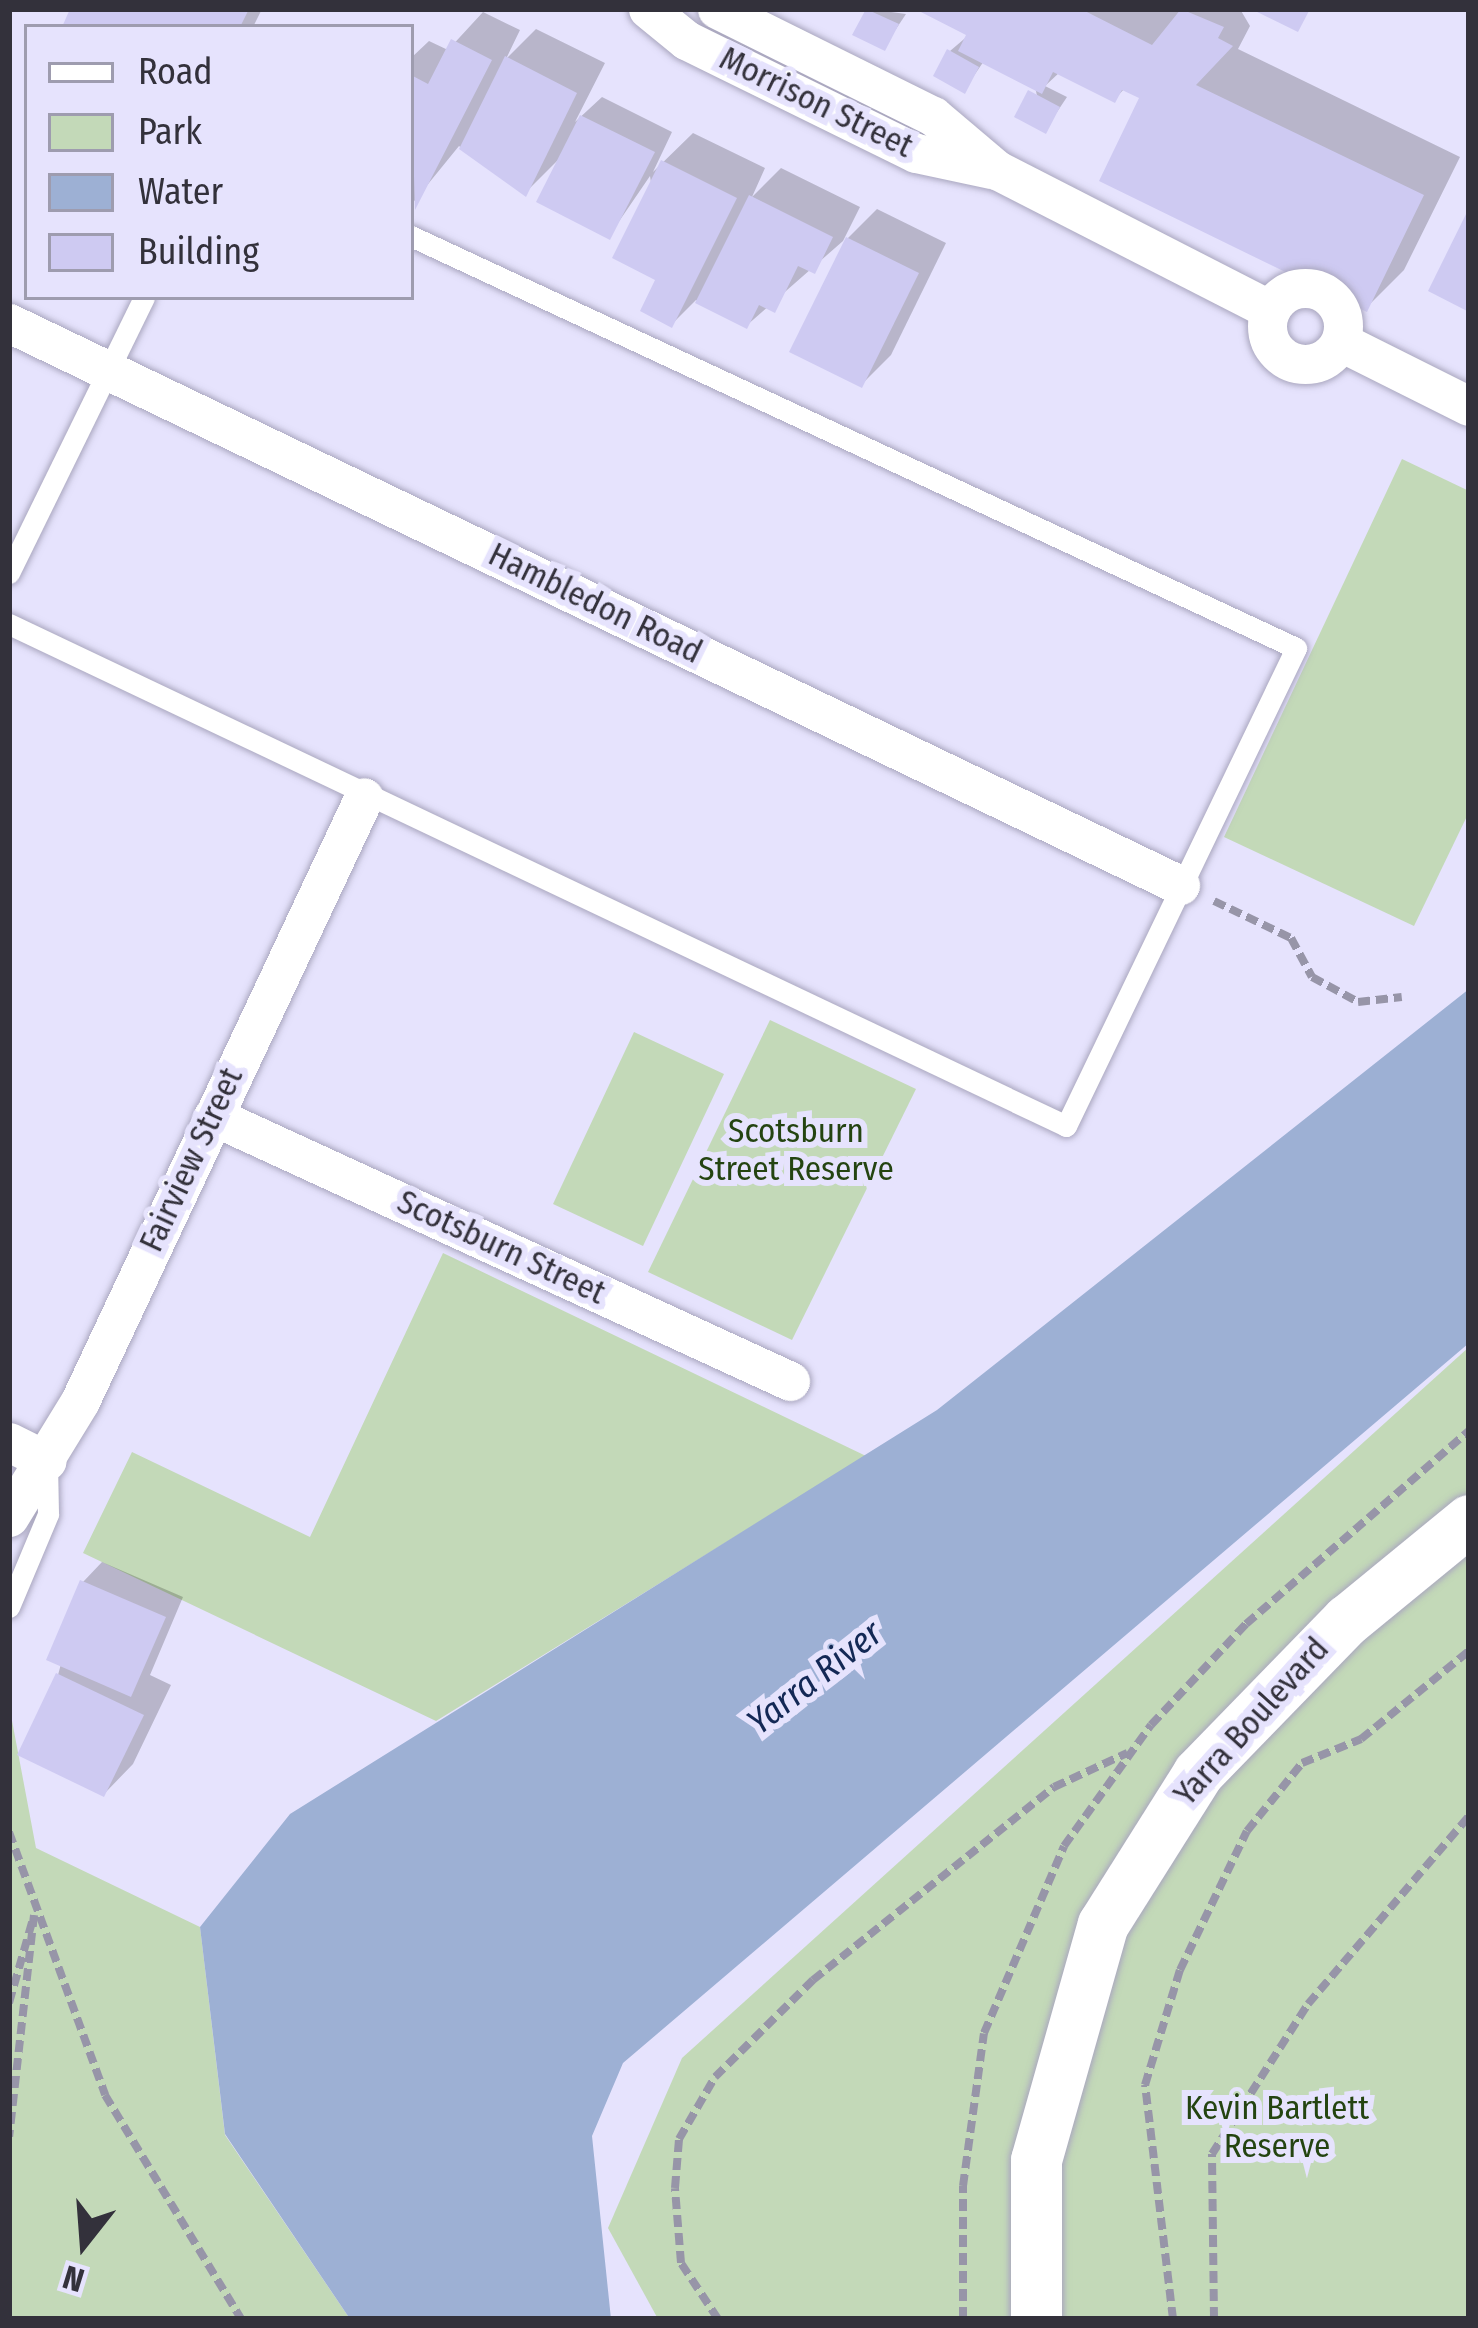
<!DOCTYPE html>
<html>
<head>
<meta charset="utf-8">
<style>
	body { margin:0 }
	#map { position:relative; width:1478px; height:2328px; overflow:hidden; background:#e6e3fd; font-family:"Fira Sans Condensed",sans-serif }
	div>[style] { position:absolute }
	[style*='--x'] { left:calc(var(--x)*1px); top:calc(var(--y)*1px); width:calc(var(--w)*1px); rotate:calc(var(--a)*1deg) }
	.green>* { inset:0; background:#c3d9b8 }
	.water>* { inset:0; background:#9db0d4 }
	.shadow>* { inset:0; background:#0003 }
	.building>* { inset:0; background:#cecaf2 }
	.path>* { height:8px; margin-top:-4px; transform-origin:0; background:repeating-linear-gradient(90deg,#9795a8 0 12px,transparent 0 18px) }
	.roads { filter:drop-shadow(0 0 3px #aaa7bf) drop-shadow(0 0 3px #aaa7bf) }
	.service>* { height:21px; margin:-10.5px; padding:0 10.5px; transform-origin:10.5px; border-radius:10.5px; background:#fff }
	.minor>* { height:39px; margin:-19.5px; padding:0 19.5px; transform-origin:19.5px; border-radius:19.5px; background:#fff }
	.minor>.ring { margin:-19.5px; padding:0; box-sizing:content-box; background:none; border:39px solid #fff; border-radius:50% }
	.tertiary>* { height:51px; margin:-25.5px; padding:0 25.5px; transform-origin:25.5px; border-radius:25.5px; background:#fff }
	span { translate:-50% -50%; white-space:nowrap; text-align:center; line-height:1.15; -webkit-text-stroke:12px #e6e3fd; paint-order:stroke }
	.street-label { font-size:33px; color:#33313b }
	.park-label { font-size:33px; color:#244411 }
	.water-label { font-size:36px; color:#132855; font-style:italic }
	.frame { position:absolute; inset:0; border:12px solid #33313b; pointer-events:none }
	.legend { position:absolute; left:24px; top:24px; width:390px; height:276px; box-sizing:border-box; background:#e6e3fd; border:3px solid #9e9caf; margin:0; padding:15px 21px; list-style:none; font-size:36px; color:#33313b }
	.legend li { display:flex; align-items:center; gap:24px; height:60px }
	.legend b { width:60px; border:3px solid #9e9caf }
	.north { position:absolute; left:24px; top:2184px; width:120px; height:120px; -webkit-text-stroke:9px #e6e3fd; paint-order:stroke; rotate:197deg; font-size:33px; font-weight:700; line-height:48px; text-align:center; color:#33313b }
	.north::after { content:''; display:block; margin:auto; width:42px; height:54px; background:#33313b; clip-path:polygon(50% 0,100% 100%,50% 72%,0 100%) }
</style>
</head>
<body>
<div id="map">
	<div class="green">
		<i style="clip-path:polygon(1402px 459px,1469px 491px,1469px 812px,1414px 926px,1224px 837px)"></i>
		<i style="clip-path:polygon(770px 1020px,916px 1089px,792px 1340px,648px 1272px)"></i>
		<i style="clip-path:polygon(634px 1032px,724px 1074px,643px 1246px,553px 1204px)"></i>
		<i style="clip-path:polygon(443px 1253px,866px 1456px,436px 1721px,83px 1553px,132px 1452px,310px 1537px)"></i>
		<i style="clip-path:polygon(1469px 1347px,1469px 2319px,658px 2319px,608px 2228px,682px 2058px)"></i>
		<i style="clip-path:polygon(10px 1710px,36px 1848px,200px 1927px,225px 2135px,350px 2319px,9px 2319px)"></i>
	</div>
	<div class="water">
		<i style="clip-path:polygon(1469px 989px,1469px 1343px,623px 2063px,592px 2136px,611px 2319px,350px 2319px,225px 2134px,200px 1927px,290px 1814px,937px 1410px)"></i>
	</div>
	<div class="shadow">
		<i style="clip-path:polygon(74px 9px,262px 9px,253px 27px,65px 27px)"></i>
		<i style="clip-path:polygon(869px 9px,906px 14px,884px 47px,856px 33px)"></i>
		<i style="clip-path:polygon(922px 9px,1240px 9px,1250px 26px,1238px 49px,1460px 157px,1404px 270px,1366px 308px,1143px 97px,1125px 88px,1114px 100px,1060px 72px,1045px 86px,1067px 97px,1045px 130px,1035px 87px,984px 61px,964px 90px,950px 51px,970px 34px)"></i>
		<i style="clip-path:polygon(483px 12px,520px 30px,506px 59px,536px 29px,605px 63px,575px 122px,602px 97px,672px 132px,653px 172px,693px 133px,765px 168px,752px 197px,781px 168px,860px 207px,843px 241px,746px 326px,696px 300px,672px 324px,650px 176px,609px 236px,560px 158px,525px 193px,459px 146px,411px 205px,411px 58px,429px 41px,448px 50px)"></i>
		<i style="clip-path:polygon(877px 209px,946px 243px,891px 355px,861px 385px,848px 238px)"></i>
		<i style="clip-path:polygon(102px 1562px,183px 1597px,150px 1675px,171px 1685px,133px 1764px,104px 1794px,58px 1675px,83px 1582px)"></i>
	</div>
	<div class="building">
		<i style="clip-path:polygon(70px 9px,249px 9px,240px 27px,62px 27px)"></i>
		<i style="clip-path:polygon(866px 9px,899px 24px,885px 51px,852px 35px)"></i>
		<i style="clip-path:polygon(915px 9px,1081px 9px,1152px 45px,1181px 9px,1224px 27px,1218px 38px,1233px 46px,1196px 85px,1424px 195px,1367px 312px,1099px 181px,1139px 98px,1122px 90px,1115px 103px,1053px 72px,1042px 94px,958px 51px,966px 35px)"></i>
		<i style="clip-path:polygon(1251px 9px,1310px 9px,1298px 32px)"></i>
		<i style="clip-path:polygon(451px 39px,492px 60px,415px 210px,411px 75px,428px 84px)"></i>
		<i style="clip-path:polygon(947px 49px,979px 67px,965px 94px,933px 76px)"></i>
		<i style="clip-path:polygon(505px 56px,577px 93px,526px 197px,459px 149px)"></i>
		<i style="clip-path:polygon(1028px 90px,1060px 107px,1046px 134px,1014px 117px)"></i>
		<i style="clip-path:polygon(580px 115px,655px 152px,610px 240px,536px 202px)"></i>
		<i style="clip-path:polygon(661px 160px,737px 198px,672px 328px,640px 311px,655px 280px,612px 258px)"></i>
		<i style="clip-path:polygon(749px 195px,833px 237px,815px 274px,798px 266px,775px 313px,759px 305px,747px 329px,695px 303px)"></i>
		<i style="clip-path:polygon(1469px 208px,1469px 312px,1428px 291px)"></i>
		<i style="clip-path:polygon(846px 237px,919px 273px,862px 388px,789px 352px)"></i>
		<i style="clip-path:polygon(80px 1580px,166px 1617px,131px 1697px,46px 1660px)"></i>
		<i style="clip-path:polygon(56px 1673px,144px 1715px,104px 1797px,17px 1755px)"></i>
	</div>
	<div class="path">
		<i style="--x:1214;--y:901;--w:85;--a:25.7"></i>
		<i style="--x:1291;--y:938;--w:44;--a:61.7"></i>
		<i style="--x:1312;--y:977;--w:52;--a:28.5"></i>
		<i style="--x:1358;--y:1002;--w:44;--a:-6.5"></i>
		<i style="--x:9;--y:1832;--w:280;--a:69.9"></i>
		<i style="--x:105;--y:2095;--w:262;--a:58.7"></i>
		<i style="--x:9;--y:2003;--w:91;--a:-74.1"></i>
		<i style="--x:34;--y:1915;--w:223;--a:96.4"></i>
		<i style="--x:718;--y:2319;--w:67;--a:-123.5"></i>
		<i style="--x:681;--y:2263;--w:75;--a:-94.6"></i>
		<i style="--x:675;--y:2188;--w:49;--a:-85.3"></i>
		<i style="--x:679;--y:2139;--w:72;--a:-59.9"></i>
		<i style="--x:715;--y:2077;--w:138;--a:-44.7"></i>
		<i style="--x:813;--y:1980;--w:309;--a:-38.7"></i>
		<i style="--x:1054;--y:1787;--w:81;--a:-25"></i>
		<i style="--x:963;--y:2319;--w:133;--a:-90"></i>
		<i style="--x:963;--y:2186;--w:154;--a:-82.2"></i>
		<i style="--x:984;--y:2033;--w:203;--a:-66.8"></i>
		<i style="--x:1064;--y:1846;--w:149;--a:-54.3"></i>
		<i style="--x:1151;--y:1725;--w:139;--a:-46.8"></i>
		<i style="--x:1246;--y:1624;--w:295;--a:-40.9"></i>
		<i style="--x:1173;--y:2319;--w:236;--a:-96.8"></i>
		<i style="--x:1145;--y:2085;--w:120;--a:-73.1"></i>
		<i style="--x:1180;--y:1970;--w:154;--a:-64.3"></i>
		<i style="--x:1247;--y:1831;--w:87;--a:-51"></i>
		<i style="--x:1302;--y:1763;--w:64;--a:-22.1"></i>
		<i style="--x:1361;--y:1739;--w:139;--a:-39.2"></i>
		<i style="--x:1214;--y:2319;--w:165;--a:-90.7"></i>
		<i style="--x:1212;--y:2154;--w:178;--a:-57.4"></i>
		<i style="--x:1308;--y:2004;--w:248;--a:-49.4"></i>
	</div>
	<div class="roads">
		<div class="service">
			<i style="--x:9;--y:573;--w:307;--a:-63.9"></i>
			<i style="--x:9;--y:624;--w:1170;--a:25.4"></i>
			<i style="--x:1066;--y:1126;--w:530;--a:-64.3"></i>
			<i style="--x:1296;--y:648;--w:976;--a:-155.04"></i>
			<i style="--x:9;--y:1607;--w:101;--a:-67.2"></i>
			<i style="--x:48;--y:1514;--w:53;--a:-91.1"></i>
		</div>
		<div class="minor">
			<i style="--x:648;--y:9;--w:49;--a:39.2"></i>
			<i style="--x:686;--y:40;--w:256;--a:26.2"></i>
			<i style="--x:916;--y:153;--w:77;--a:12"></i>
			<i style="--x:717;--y:9;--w:241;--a:26.4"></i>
			<i style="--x:933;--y:116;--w:84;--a:40.2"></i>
			<i style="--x:997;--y:170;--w:307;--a:27.1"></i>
			<i class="ring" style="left:1267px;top:288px;width:37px;height:37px"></i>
			<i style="--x:9;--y:323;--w:1299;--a:25.64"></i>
			<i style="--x:1341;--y:342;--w:143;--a:26.6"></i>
			<i style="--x:213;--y:1116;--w:635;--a:24.67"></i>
			<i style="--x:9;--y:1442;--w:42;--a:26.6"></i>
			<i style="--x:9;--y:1517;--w:136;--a:-58.5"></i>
			<i style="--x:80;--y:1401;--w:667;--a:-64.82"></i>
		</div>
		<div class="tertiary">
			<i style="--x:1036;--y:2319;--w:159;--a:-90"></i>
			<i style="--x:1036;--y:2160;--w:245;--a:-74.2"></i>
			<i style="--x:1103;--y:1924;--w:178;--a:-57.8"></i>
			<i style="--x:1198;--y:1773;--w:214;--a:-45.8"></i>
			<i style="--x:1347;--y:1620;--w:158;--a:-39.3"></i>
		</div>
	</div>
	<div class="street-label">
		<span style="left:816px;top:103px;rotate:26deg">Morrison Street</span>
		<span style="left:595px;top:604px;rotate:26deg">Hambledon Road</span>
		<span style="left:192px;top:1160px;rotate:-65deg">Fairview Street</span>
		<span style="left:501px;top:1248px;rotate:25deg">Scotsburn Street</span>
		<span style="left:1252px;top:1722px;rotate:-48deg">Yarra Boulevard</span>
	</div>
	<div class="park-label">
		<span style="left:796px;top:1151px">Scotsburn<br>Street Reserve</span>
		<span style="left:1277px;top:2128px">Kevin Bartlett<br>Reserve</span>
	</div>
	<div class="water-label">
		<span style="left:815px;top:1678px;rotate:-38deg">Yarra River</span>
	</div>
	<div class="frame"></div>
	<ul class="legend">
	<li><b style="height:15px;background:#fff"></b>Road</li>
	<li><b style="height:33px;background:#c3d9b8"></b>Park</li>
	<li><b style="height:33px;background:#9db0d4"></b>Water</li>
	<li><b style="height:33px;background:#cecaf2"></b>Building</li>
	</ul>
	<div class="north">N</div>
</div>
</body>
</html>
